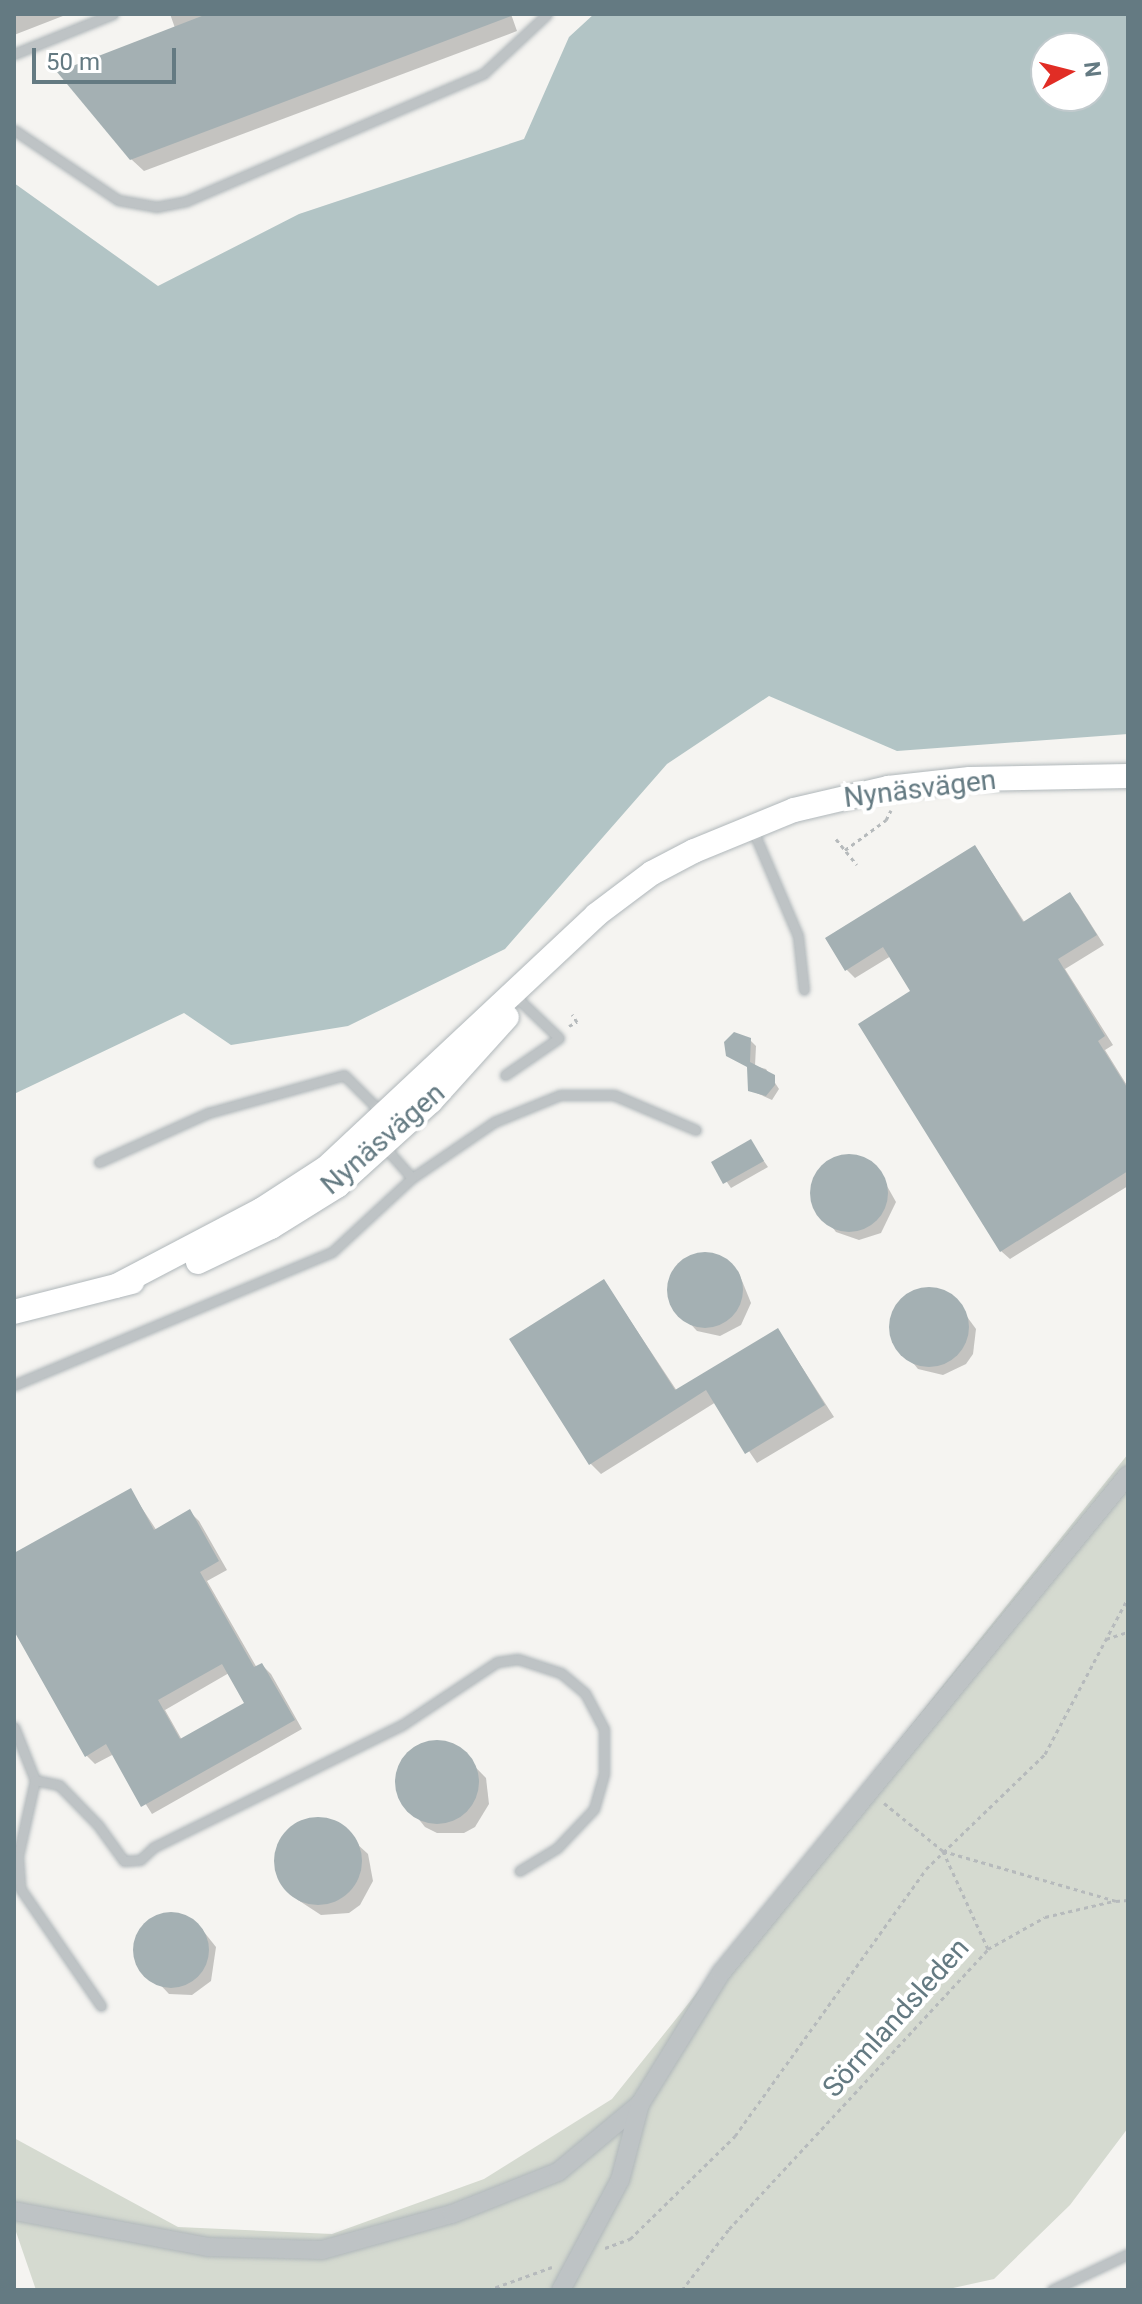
<!DOCTYPE html>
<html>
<head>
<meta charset="utf-8">
<style>
	body { margin:0 }
	#map { position:relative; width:1142px; height:2304px; overflow:hidden; background:#f5f4f1; font-family:Roboto,sans-serif }
	div>[style] { position:absolute }
	[style*='--x'] { left:calc(var(--x)*1px); top:calc(var(--y)*1px); width:calc(var(--w)*1px); rotate:calc(var(--a)*1deg) }
	.green>* { inset:0; background:#d5dad0 }
	.water>* { inset:0; background:#b2c4c5 }
	.shadow>* { inset:0; background:#0003 }
	.building>* { inset:0; background:#a4b0b3 }
	.round { border-radius:50% }
	.path>* { height:3px; margin-top:-1.5px; transform-origin:0; background:repeating-linear-gradient(90deg,#b6babc 0 4px,transparent 0 8px) }
	.roads { filter:drop-shadow(0 0 2px #b0b7ba) drop-shadow(0 0 2px #b0b7ba) }
	.lane>* { height:9px; margin:-4.5px; padding:0 4.5px; transform-origin:4.5px; border-radius:4.5px; background:#bec3c5 }
	.street>* { height:18px; margin:-9px; padding:0 9px; transform-origin:9px; border-radius:9px; background:#bec3c5 }
	.secondary>* { height:24px; margin:-12px; padding:0 12px; transform-origin:12px; border-radius:12px; background:#fff }
	span { translate:-50% -50%; white-space:nowrap; text-align:center; line-height:1.15; -webkit-text-stroke:8px #fff; paint-order:stroke }
	.street-label { font-size:28px; color:#647a82 }
	.frame { position:absolute; inset:0; border:16px solid #647a82; pointer-events:none }
	.north { position:absolute; left:1030px; top:32px; width:80px; height:80px; box-sizing:border-box; background:#fff; border:2px solid #c1cacd; border-radius:50%; rotate:83deg; font-size:22px; font-weight:700; line-height:32px; text-align:center; color:#647a82 }
	.north::after { content:''; display:block; margin:auto; width:28px; height:36px; background:#e12d25; clip-path:polygon(50% 0,100% 100%,50% 72%,0 100%) }
	.scale { position:absolute; left:32px; top:48px; width:144px; height:36px; box-sizing:border-box; border:4px solid #647a82; border-top:0; padding-left:10px; font-size:24px; line-height:28px; white-space:nowrap; color:#647a82; -webkit-text-stroke:6px #fff; paint-order:stroke }
</style>
</head>
<body>
<div id="map">
	<div class="green">
		<i style="clip-path:polygon(1128px 1454px,1128px 2128px,1070px 2205px,994px 2279px,944px 2290px,36px 2290px,14px 2226px,14px 2138px,178px 2227px,332px 2234px,484px 2179px,612px 2099px)"></i>
	</div>
	<div class="water">
		<i style="clip-path:polygon(evenodd,594px 14px,1128px 14px,1128px 734px,897px 751px,769px 696px,667px 764px,505px 949px,348px 1026px,231px 1045px,184px 1013px,14px 1094px,14px 183px,158px 286px,299px 214px,524px 139px,569px 37px,594px 14px,1046px 48px,1094px 48px,1094px 96px,1046px 96px,1046px 48px)"></i>
	</div>
	<div class="shadow">
		<i style="clip-path:polygon(14px 14px,68px 14px,14px 35px)"></i>
		<i style="clip-path:polygon(170px 14px,511px 14px,517px 31px,144px 171px,131px 159px,175px 28px)"></i>
		<i style="clip-path:polygon(975px 847px,1025px 923px,1069px 895px,1078px 904px,1104px 945px,1065px 969px,1113px 1045px,1105px 1050px,1128px 1087px,1128px 1186px,1010px 1259px,1001px 1251px,913px 992px,891px 956px,855px 978px,846px 969px)"></i>
		<i style="clip-path:polygon(750px 1040px,756px 1046px,755px 1066px,766px 1069px,779px 1089px,772px 1100px,750px 1090px)"></i>
		<i style="clip-path:polygon(751px 1142px,768px 1167px,731px 1188px,714px 1163px)"></i>
		<i style="clip-path:polygon(846px 1157px,878px 1170px,896px 1202px,881px 1233px,859px 1240px,836px 1232px,813px 1201px,812px 1189px,824px 1166px)"></i>
		<i style="clip-path:polygon(706px 1253px,738px 1271px,751px 1303px,741px 1325px,720px 1336px,697px 1331px,671px 1303px,675px 1269px)"></i>
		<i style="clip-path:polygon(604px 1281px,677px 1391px,778px 1330px,834px 1417px,757px 1463px,716px 1402px,601px 1474px,590px 1463px)"></i>
		<i style="clip-path:polygon(920px 1290px,954px 1299px,976px 1329px,973px 1354px,966px 1364px,943px 1375px,918px 1369px,893px 1338px,894px 1313px)"></i>
		<i style="clip-path:polygon(evenodd,130px 1490px,157px 1531px,190px 1512px,199px 1521px,227px 1570px,207px 1581px,257px 1668px,262px 1665px,271px 1674px,302px 1729px,152px 1814px,114px 1754px,95px 1764px,86px 1755px,14px 1627px,14px 1556px,130px 1490px,229px 1673px,247px 1704px,182px 1740px,165px 1710px,229px 1673px)"></i>
		<i style="clip-path:polygon(428px 1742px,454px 1745px,486px 1778px,489px 1804px,475px 1827px,464px 1833px,437px 1833px,425px 1827px,397px 1792px,399px 1766px,416px 1746px)"></i>
		<i style="clip-path:polygon(306px 1821px,333px 1822px,368px 1854px,373px 1881px,360px 1905px,349px 1913px,321px 1915px,298px 1900px,279px 1875px,278px 1848px,284px 1836px)"></i>
		<i style="clip-path:polygon(180px 1914px,200px 1927px,216px 1947px,211px 1981px,192px 1995px,169px 1994px,136px 1959px,138px 1935px,155px 1917px)"></i>
	</div>
	<div class="building">
		<i style="clip-path:polygon(207px 14px,514px 14px,514px 15px,130px 160px,57px 72px)"></i>
		<i style="clip-path:polygon(975px 845px,1023px 922px,1070px 892px,1097px 935px,1058px 959px,1105px 1036px,1098px 1041px,1128px 1089px,1128px 1171px,1000px 1252px,858px 1024px,910px 991px,883px 947px,845px 971px,825px 938px)"></i>
		<i style="clip-path:polygon(734px 1032px,751px 1038px,750px 1062px,775px 1075px,775px 1085px,766px 1096px,748px 1091px,747px 1067px,726px 1056px,724px 1042px)"></i>
		<i style="clip-path:polygon(751px 1139px,764px 1161px,723px 1184px,711px 1162px)"></i>
		<i class="round" style="left:810px;top:1154px;width:78px;height:78px"></i>
		<i class="round" style="left:667px;top:1252px;width:76px;height:76px"></i>
		<i style="clip-path:polygon(604px 1279px,675px 1390px,778px 1328px,825px 1405px,745px 1454px,706px 1390px,589px 1465px,509px 1339px)"></i>
		<i class="round" style="left:889px;top:1287px;width:80px;height:80px"></i>
		<i style="clip-path:polygon(evenodd,131px 1488px,154px 1530px,190px 1509px,219px 1561px,200px 1572px,254px 1667px,262px 1663px,295px 1720px,141px 1807px,106px 1744px,85px 1757px,14px 1631px,14px 1553px,131px 1488px,222px 1664px,244px 1703px,180px 1739px,158px 1700px,222px 1664px)"></i>
		<i class="round" style="left:395px;top:1740px;width:84px;height:84px"></i>
		<i class="round" style="left:274px;top:1817px;width:88px;height:88px"></i>
		<i class="round" style="left:133px;top:1912px;width:76px;height:76px"></i>
	</div>
	<div class="path">
		<i style="--x:836;--y:839;--w:33;--a:51"></i>
		<i style="--x:845;--y:850;--w:51;--a:-36.2"></i>
		<i style="--x:886;--y:820;--w:11;--a:-63"></i>
		<i style="--x:569;--y:1026;--w:9;--a:-27"></i>
		<i style="--x:577;--y:1022;--w:9;--a:-122"></i>
		<i style="--x:1106;--y:1639;--w:23;--a:-18"></i>
		<i style="--x:884;--y:1803;--w:76;--a:39.1"></i>
		<i style="--x:943;--y:1851;--w:180;--a:16.1"></i>
		<i style="--x:1116;--y:1901;--w:12;--a:-5"></i>
		<i style="--x:988;--y:1949;--w:65;--a:-29.3"></i>
		<i style="--x:1045;--y:1917;--w:71;--a:-13.1"></i>
		<i style="--x:605;--y:2248;--w:27;--a:-20"></i>
		<i style="--x:630;--y:2239;--w:147;--a:-44.4"></i>
		<i style="--x:735;--y:2136;--w:328;--a:-54.4"></i>
		<i style="--x:926;--y:1869;--w:165;--a:-44"></i>
		<i style="--x:1045;--y:1754;--w:177;--a:-62"></i>
		<i style="--x:488;--y:2290;--w:68;--a:-19.8"></i>
		<i style="--x:682;--y:2290;--w:77;--a:-52.4"></i>
		<i style="--x:729;--y:2229;--w:381;--a:-47.2"></i>
		<i style="--x:988;--y:1949;--w:108;--a:-114.7"></i>
	</div>
	<div class="roads">
		<div class="lane">
			<i style="--x:14;--y:54;--w:107;--a:-22"></i>
			<i style="--x:14;--y:130;--w:125;--a:33.9"></i>
			<i style="--x:118;--y:200;--w:39;--a:10"></i>
			<i style="--x:156;--y:207;--w:31;--a:-11"></i>
			<i style="--x:186;--y:201;--w:324;--a:-23.2"></i>
			<i style="--x:484;--y:73;--w:86;--a:-43.1"></i>
			<i style="--x:752;--y:828;--w:117;--a:66.9"></i>
			<i style="--x:798;--y:936;--w:54;--a:83.7"></i>
			<i style="--x:505;--y:1075;--w:65;--a:-34.4"></i>
			<i style="--x:559;--y:1038;--w:64;--a:-136.3"></i>
			<i style="--x:99;--y:1162;--w:120;--a:-24.2"></i>
			<i style="--x:208;--y:1113;--w:141;--a:-15.6"></i>
			<i style="--x:344;--y:1075;--w:55;--a:45"></i>
			<i style="--x:412;--y:1178;--w:99;--a:-34.3"></i>
			<i style="--x:494;--y:1122;--w:71;--a:-22.2"></i>
			<i style="--x:560;--y:1095;--w:54;--a:0"></i>
			<i style="--x:614;--y:1095;--w:89;--a:23.1"></i>
			<i style="--x:14;--y:1385;--w:345;--a:-22.7"></i>
			<i style="--x:332;--y:1252;--w:109;--a:-42.8"></i>
			<i style="--x:412;--y:1178;--w:44;--a:-131.3"></i>
			<i style="--x:14;--y:1727;--w:57;--a:68.4"></i>
			<i style="--x:35;--y:1780;--w:78;--a:102.6"></i>
			<i style="--x:18;--y:1856;--w:32;--a:86"></i>
			<i style="--x:20;--y:1888;--w:143;--a:55.5"></i>
			<i style="--x:35;--y:1780;--w:25;--a:12"></i>
			<i style="--x:59;--y:1785;--w:56;--a:45.7"></i>
			<i style="--x:98;--y:1825;--w:44;--a:54.2"></i>
			<i style="--x:124;--y:1861;--w:16;--a:-4"></i>
			<i style="--x:140;--y:1860;--w:19;--a:-43"></i>
			<i style="--x:154;--y:1847;--w:276;--a:-26.2"></i>
			<i style="--x:402;--y:1725;--w:114;--a:-33.6"></i>
			<i style="--x:497;--y:1662;--w:21;--a:-8"></i>
			<i style="--x:518;--y:1659;--w:45;--a:18"></i>
			<i style="--x:561;--y:1673;--w:31;--a:40"></i>
			<i style="--x:585;--y:1693;--w:41;--a:62.2"></i>
			<i style="--x:604;--y:1729;--w:45;--a:90"></i>
			<i style="--x:604;--y:1774;--w:36;--a:106"></i>
			<i style="--x:594;--y:1809;--w:54;--a:133.5"></i>
			<i style="--x:557;--y:1848;--w:44;--a:148.8"></i>
			<i style="--x:1052;--y:2290;--w:84;--a:-25.3"></i>
		</div>
		<div class="street">
			<i style="--x:14;--y:2211;--w:197;--a:10.5"></i>
			<i style="--x:208;--y:2247;--w:114;--a:1.5"></i>
			<i style="--x:322;--y:2250;--w:135;--a:-15.5"></i>
			<i style="--x:452;--y:2214;--w:114;--a:-21.6"></i>
			<i style="--x:558;--y:2172;--w:107;--a:-39.7"></i>
			<i style="--x:640;--y:2104;--w:154;--a:-58.3"></i>
			<i style="--x:721;--y:1973;--w:643;--a:-50.74"></i>
			<i style="--x:561;--y:2290;--w:125;--a:-61.8"></i>
			<i style="--x:620;--y:2180;--w:79;--a:-75.3"></i>
		</div>
		<div class="secondary">
			<i style="--x:198;--y:1262;--w:81;--a:-25.6"></i>
			<i style="--x:271;--y:1227;--w:78;--a:-31.8"></i>
			<i style="--x:337;--y:1186;--w:127;--a:-42.1"></i>
			<i style="--x:431;--y:1101;--w:113;--a:-47.9"></i>
			<i style="--x:116;--y:1286;--w:164;--a:-27.7"></i>
			<i style="--x:261;--y:1210;--w:77;--a:-32.9"></i>
			<i style="--x:326;--y:1168;--w:370;--a:-43.1"></i>
			<i style="--x:596;--y:915;--w:70;--a:-36.9"></i>
			<i style="--x:652;--y:873;--w:47;--a:-27.6"></i>
			<i style="--x:694;--y:851;--w:108;--a:-22.3"></i>
			<i style="--x:794;--y:810;--w:97;--a:-13.2"></i>
			<i style="--x:888;--y:788;--w:82;--a:-6.3"></i>
			<i style="--x:970;--y:779;--w:158;--a:-1.1"></i>
			<i style="--x:14;--y:1312;--w:122;--a:-14.3"></i>
		</div>
	</div>
	<div class="street-label">
		<span style="left:920px;top:789px;rotate:-7deg">Nynäsvägen</span>
		<span style="left:383px;top:1139px;rotate:-41deg">Nynäsvägen</span>
		<span style="left:896px;top:2018px;rotate:-48deg">Sörmlandsleden</span>
	</div>
	<div class="frame"></div>
	<div class="north">N</div>
	<div class="scale">50 m</div>
</div>
</body>
</html>
